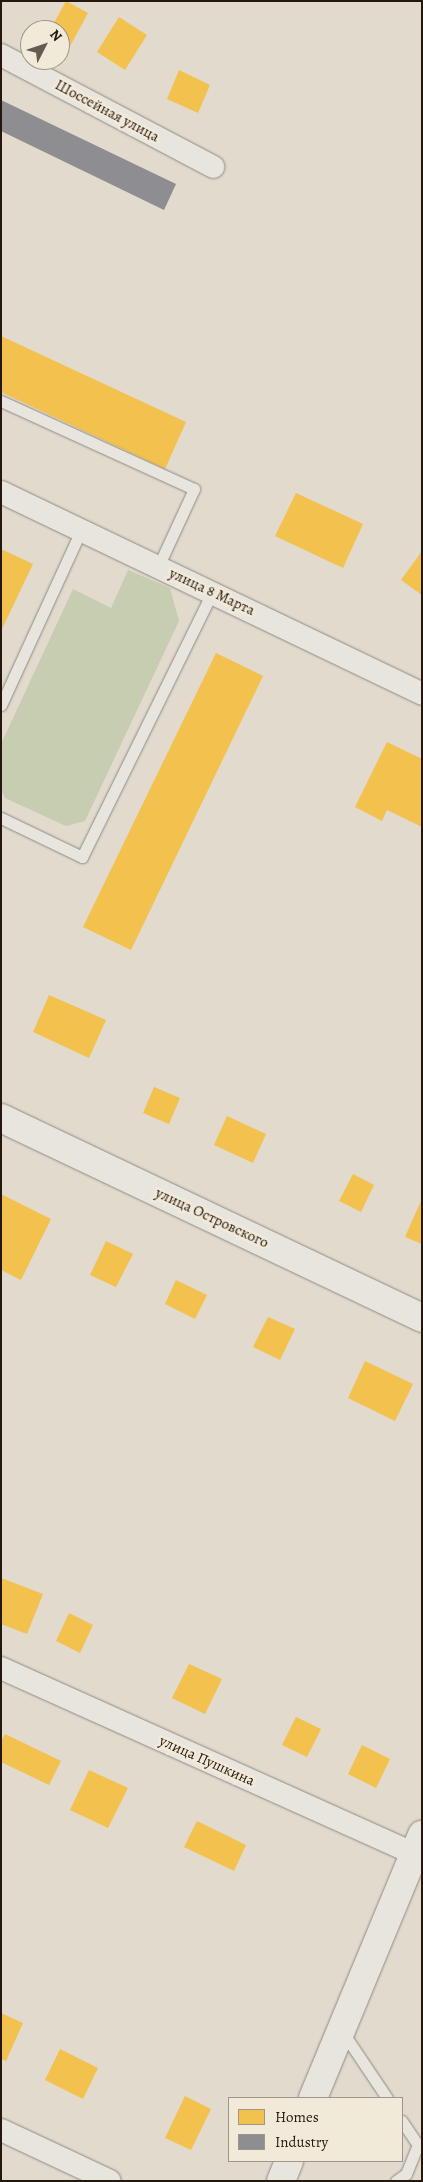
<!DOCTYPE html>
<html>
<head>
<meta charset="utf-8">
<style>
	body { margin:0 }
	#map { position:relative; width:423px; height:2182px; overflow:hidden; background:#e1dacd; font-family:Alegreya,serif }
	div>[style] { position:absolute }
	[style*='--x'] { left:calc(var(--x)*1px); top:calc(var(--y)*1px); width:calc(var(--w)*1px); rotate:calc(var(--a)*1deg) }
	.green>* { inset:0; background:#c7cdb0 }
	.homes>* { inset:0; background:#f2c14e }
	.industry>* { inset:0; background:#8d8d92 }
	.roads { filter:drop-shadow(0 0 1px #908a82) drop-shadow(0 0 1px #908a82) }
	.lane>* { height:11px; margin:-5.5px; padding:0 5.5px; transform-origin:5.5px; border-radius:5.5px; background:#e8e5de }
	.street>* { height:22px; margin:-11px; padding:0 11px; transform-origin:11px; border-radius:11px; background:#e8e5de }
	.secondary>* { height:28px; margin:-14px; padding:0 14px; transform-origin:14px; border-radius:14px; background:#e8e5de }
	span { translate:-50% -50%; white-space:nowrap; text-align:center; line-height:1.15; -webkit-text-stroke:5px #f1ead9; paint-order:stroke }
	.street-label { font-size:15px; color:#25170e }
	.frame { position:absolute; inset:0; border:2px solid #25170e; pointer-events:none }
	.legend { position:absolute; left:228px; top:2097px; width:175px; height:65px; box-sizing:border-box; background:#f1ead9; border:1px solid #9f9688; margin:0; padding:6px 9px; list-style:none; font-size:15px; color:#25170e }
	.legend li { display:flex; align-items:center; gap:10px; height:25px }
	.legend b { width:25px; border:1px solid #9f9688 }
	.north { position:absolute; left:20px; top:20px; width:50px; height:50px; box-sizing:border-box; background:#f1ead9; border:1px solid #9f9688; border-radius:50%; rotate:49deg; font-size:14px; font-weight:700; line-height:20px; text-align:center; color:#25170e }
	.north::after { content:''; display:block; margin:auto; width:18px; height:22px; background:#675b51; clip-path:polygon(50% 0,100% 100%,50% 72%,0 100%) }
</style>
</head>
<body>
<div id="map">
	<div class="green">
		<i style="clip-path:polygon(128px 570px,170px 588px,179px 621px,85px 821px,66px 826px,5px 798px,1px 789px,1px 744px,73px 589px,111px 608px)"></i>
	</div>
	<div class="homes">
		<i style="clip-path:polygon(66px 1px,88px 13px,69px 48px,60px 43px,60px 30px,50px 30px)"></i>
		<i style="clip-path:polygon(119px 17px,147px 35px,125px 70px,97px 52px)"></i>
		<i style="clip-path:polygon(179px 70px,210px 85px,198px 113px,167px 99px)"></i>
		<i style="clip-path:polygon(1px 336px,186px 422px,165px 469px,1px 392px)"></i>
		<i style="clip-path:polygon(296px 493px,363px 524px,343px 568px,275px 536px)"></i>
		<i style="clip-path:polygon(1px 549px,33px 564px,1px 631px)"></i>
		<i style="clip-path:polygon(422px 551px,422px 595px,401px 580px)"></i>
		<i style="clip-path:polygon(216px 653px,263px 676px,131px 950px,83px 927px)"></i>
		<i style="clip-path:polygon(387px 742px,422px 759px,422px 827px,387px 810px,382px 821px,355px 807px)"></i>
		<i style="clip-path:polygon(49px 995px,106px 1020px,89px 1058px,33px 1032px)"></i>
		<i style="clip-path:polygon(154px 1087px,180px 1098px,169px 1124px,143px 1113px)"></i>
		<i style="clip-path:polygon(227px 1116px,266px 1134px,253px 1163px,214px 1145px)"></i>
		<i style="clip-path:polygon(353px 1174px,374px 1185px,361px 1212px,339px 1201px)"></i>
		<i style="clip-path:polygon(1px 1194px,51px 1219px,21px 1280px,1px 1270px)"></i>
		<i style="clip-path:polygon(420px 1203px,422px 1203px,422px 1244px,405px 1237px)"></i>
		<i style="clip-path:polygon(106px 1241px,133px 1254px,116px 1287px,90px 1275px)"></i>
		<i style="clip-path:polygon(176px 1280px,207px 1295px,195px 1319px,165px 1304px)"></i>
		<i style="clip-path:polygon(268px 1317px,295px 1329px,280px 1360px,253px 1347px)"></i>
		<i style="clip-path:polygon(365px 1361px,413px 1384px,395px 1421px,348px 1398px)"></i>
		<i style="clip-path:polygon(1px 1578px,43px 1594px,27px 1634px,1px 1624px)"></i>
		<i style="clip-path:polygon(69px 1613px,93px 1625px,80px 1653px,56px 1641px)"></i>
		<i style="clip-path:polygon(189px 1664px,222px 1679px,205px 1714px,172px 1698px)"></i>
		<i style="clip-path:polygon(296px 1717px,321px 1729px,307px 1757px,282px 1745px)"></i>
		<i style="clip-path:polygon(5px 1734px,61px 1761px,49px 1785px,1px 1762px,1px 1742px)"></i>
		<i style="clip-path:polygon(362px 1745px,390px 1759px,376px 1788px,348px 1774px)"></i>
		<i style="clip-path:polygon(89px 1770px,128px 1788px,108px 1828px,70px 1810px)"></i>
		<i style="clip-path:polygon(197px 1821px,246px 1845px,234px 1871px,184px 1847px)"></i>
		<i style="clip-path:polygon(1px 2013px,23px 2023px,6px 2061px,1px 2059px)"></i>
		<i style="clip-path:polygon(60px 2049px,98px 2068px,83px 2099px,45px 2080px)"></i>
		<i style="clip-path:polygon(185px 2096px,211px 2109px,191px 2150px,165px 2138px)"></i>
	</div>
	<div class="industry">
		<i style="clip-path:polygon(1px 100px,176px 184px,164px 210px,1px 131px)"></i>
	</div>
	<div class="roads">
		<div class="lane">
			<i style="--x:1;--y:401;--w:212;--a:24.5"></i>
			<i style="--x:194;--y:489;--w:86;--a:114.8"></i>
			<i style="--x:1;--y:705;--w:192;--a:-65.4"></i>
			<i style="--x:1;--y:818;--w:90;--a:25.7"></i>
			<i style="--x:82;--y:857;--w:297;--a:-63.8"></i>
			<i style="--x:342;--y:2031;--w:81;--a:56.1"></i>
			<i style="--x:396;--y:2181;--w:12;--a:-35"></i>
			<i style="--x:406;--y:2174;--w:31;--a:-68"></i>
			<i style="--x:418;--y:2145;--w:29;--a:-124"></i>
		</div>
		<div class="street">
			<i style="--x:1;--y:55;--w:240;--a:27.8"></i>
			<i style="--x:1;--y:492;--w:467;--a:25.6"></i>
			<i style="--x:1;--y:1668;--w:453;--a:24.2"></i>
			<i style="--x:1;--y:2130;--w:120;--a:25.1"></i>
		</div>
		<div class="secondary">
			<i style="--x:1;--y:1118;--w:466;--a:25.4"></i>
			<i style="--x:313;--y:2098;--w:285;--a:-67.5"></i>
			<i style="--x:281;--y:2181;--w:22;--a:-68"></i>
		</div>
	</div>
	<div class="street-label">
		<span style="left:107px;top:111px;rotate:28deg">Шоссейная улица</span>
		<span style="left:212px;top:592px;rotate:25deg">улица 8 Марта</span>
		<span style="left:212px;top:1218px;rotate:25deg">улица Островского</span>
		<span style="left:207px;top:1761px;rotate:24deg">улица Пушкина</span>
	</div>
	<div class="frame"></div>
	<ul class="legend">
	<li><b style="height:14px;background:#f2c14e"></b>Homes</li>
	<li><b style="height:14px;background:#8d8d92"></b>Industry</li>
	</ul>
	<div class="north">N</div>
</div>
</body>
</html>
